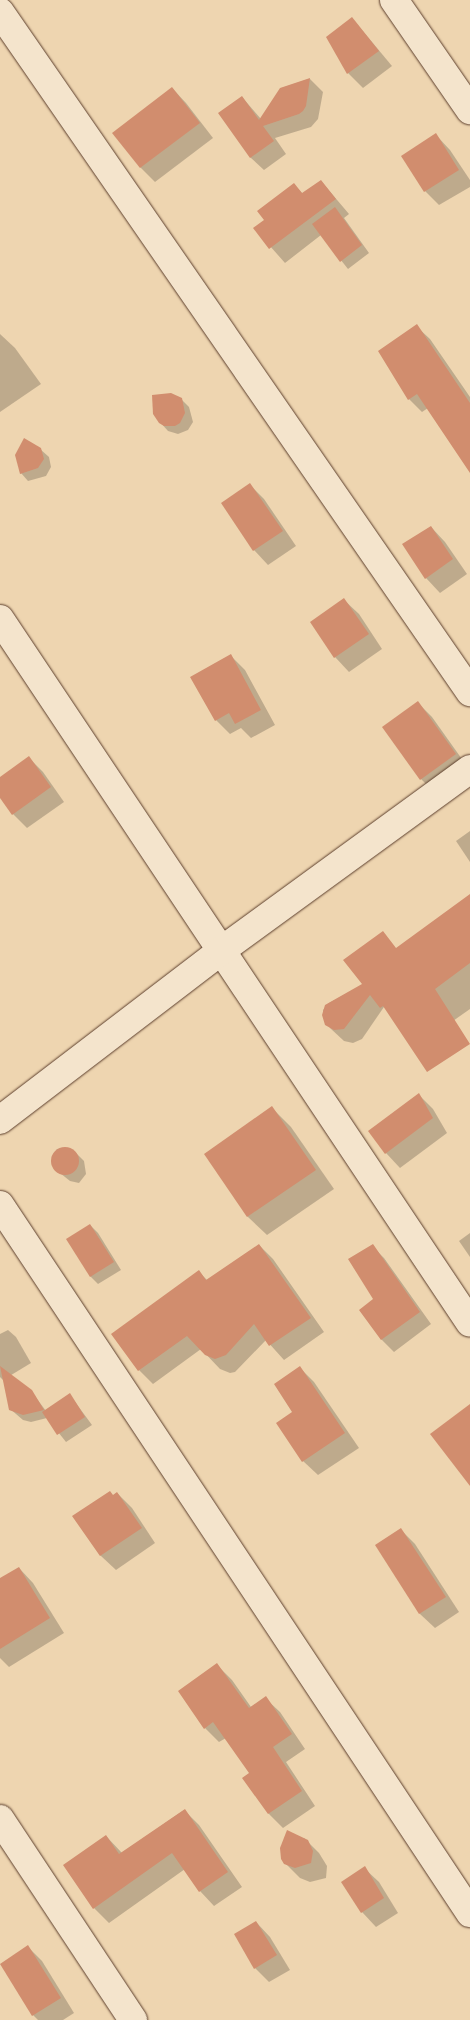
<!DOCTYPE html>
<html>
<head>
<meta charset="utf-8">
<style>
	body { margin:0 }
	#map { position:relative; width:470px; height:2020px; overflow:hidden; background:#eed5b0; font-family:Alegreya,serif }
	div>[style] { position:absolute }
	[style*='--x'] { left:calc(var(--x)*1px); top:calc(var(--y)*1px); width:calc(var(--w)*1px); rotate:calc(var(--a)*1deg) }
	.shadow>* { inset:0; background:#0003 }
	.building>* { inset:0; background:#d18d6e }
	.round { border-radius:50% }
	.roads { filter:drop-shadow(0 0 1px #5c3e2c) drop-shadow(0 0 1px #5c3e2c) }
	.minor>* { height:28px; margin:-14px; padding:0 14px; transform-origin:14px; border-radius:14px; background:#f4e4cc }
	span { translate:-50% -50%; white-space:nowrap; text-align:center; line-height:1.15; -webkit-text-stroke:4px #f4e4cc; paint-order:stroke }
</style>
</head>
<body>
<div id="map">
	<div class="shadow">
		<i style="clip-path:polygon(352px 18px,392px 66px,363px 88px,348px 73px)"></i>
		<i style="clip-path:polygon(310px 79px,323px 92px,318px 119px,311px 127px,275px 138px,286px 154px,264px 170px,251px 158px,220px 113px,242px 97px,261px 119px,281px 89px)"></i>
		<i style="clip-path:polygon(172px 88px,186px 103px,213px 138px,155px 182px,141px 168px,114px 133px)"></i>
		<i style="clip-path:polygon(436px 135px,450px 150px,470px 180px,470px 187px,439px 205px,425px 191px)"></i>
		<i style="clip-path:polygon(321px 181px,349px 214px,344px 218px,369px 253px,348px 269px,321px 235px,285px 263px,254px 228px,265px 221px,294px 185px,303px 194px)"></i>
		<i style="clip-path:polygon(416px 326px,430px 339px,470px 397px,470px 470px,428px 408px,422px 412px,409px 399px,380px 351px)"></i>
		<i style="clip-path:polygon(0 334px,15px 348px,41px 384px,0 412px)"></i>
		<i style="clip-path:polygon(181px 399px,189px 407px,193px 422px,188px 430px,178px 434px,168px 431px,160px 422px)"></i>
		<i style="clip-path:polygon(40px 449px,49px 457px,51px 467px,46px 476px,28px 481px,21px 473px)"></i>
		<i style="clip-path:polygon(250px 485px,264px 499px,296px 546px,268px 565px,254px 550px)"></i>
		<i style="clip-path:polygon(431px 527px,445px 542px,467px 574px,440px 593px,426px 578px,404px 544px)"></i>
		<i style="clip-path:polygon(344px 600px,359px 614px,382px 649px,349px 672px,335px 657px)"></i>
		<i style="clip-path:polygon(231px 656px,245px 670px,275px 725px,251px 738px,241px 728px,230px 734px,216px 720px)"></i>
		<i style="clip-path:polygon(418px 703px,432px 717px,469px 769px,435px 793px,421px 779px)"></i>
		<i style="clip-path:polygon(29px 758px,43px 772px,64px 802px,27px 828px,13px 814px,0 796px,0 778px)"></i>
		<i style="clip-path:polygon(470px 831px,470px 862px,456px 841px)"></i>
		<i style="clip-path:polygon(470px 896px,470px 1009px,443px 1028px,389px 955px)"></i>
		<i style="clip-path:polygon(387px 972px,399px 985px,362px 1039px,353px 1043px,344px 1041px,330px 1028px,323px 1015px,323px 1010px,329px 1003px)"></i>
		<i style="clip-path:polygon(419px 1095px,433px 1109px,447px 1133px,400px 1168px,386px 1153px,370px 1131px)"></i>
		<i style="clip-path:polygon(272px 1108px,291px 1127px,334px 1189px,267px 1235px,248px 1217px,205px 1154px)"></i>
		<i style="clip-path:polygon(65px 1148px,76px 1153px,84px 1161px,86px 1174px,79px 1183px,70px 1181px,55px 1169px,52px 1161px,57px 1149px)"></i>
		<i style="clip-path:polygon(90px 1225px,98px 1233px,121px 1270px,98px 1284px,91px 1277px,68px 1240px)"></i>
		<i style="clip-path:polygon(470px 1233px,470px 1257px,459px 1241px)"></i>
		<i style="clip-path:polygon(259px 1245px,273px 1259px,324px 1332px,284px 1360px,266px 1340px,235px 1372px,230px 1373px,220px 1369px,201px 1349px,153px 1384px,139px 1370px,113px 1335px,199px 1272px,208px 1281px)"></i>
		<i style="clip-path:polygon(372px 1246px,384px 1258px,431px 1324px,394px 1352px,382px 1340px,360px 1310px,374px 1300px)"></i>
		<i style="clip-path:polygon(8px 1330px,16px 1337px,31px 1363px,3px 1380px,0 1377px,0 1334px)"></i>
		<i style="clip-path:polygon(300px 1368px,314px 1382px,359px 1448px,318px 1475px,303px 1461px,294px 1412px)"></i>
		<i style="clip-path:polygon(31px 1391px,46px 1411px,70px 1395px,92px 1425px,66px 1442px,47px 1418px,31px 1422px,23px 1420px,9px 1408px)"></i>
		<i style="clip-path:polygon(117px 1493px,132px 1508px,155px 1543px,116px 1570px,101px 1556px,74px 1517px)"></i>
		<i style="clip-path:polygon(401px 1530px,415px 1544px,459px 1612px,435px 1628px,420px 1614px,377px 1546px)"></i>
		<i style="clip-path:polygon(19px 1568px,33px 1583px,64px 1633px,9px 1667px,0 1658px,0 1580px)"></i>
		<i style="clip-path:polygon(217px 1665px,232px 1680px,251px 1707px,265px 1698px,280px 1712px,305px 1749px,286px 1762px,315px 1806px,283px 1828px,269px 1814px,244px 1778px,251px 1774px,226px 1738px,219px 1742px,205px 1728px)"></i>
		<i style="clip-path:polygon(184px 1810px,199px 1825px,242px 1887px,214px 1906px,200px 1891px,185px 1869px,109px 1923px,94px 1908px,65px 1865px,106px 1836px,122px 1853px)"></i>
		<i style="clip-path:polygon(304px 1838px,319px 1853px,327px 1866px,326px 1878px,310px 1882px,300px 1878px,285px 1863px)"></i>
		<i style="clip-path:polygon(364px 1868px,379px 1882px,398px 1913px,376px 1927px,362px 1912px)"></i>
		<i style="clip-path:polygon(256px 1922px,270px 1937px,290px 1970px,269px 1982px,255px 1968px)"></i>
		<i style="clip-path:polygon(28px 1947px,42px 1961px,74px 2013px,63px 2020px,38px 2020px,33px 2015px)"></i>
	</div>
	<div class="building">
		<i style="clip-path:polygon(352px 17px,379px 51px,347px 74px,326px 37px)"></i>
		<i style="clip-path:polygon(310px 78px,306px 106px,303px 111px,299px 114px,263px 126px,274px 141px,250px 158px,218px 113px,242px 96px,259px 120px,280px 88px)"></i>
		<i style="clip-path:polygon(172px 87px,200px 123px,140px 168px,112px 133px)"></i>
		<i style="clip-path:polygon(436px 133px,459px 170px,424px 192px,401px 156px)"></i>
		<i style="clip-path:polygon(321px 180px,336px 199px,269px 249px,253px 228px,264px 220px,257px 211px,294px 183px,302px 193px)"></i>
		<i style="clip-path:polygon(335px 207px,362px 245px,340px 262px,312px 224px)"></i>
		<i style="clip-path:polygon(417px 324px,470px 403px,470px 473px,417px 394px,408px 400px,378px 351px)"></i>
		<i style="clip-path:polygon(171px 393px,182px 398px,185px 413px,180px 423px,175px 426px,164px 426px,159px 423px,153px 414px,152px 395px)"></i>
		<i style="clip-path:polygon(24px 438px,41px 448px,44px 459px,38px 468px,20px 474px,15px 455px)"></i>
		<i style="clip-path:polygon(250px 483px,283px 531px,253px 551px,221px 503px)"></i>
		<i style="clip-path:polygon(431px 526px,453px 559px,425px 579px,402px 544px)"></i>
		<i style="clip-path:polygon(344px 598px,369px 634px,334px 658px,310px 622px)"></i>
		<i style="clip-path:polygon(231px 654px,261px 710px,235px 724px,229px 713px,215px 721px,190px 677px)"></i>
		<i style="clip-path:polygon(418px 701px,456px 754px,420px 780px,382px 727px)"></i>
		<i style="clip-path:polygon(29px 756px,51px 787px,12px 815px,0 798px,0 777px)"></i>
		<i style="clip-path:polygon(470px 894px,470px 963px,435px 989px,470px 1044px,427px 1072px,383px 1006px,380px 1008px,370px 995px,344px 1029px,334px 1030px,325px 1025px,322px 1015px,325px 1005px,362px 984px,343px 960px,383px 931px,396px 948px)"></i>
		<i style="clip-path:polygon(419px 1093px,433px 1118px,385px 1154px,368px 1131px)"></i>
		<i style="clip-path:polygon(272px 1106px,316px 1170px,247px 1217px,204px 1154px)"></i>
		<i class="round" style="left:51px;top:1147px;width:28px;height:28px"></i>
		<i style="clip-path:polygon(90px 1224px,114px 1262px,90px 1277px,66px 1239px)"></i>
		<i style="clip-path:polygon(259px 1244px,311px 1318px,269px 1346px,254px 1324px,226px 1355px,215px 1359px,205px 1355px,187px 1336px,138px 1371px,111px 1334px,199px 1270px,206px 1280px)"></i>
		<i style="clip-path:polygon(373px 1244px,420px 1312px,381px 1340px,359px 1310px,373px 1299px,348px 1259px)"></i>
		<i style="clip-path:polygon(0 1366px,32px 1390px,44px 1410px,23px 1415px,9px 1410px)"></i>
		<i style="clip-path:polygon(300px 1366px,345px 1433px,302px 1462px,276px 1423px,292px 1412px,274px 1384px)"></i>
		<i style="clip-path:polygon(70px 1393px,85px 1417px,57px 1435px,42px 1412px)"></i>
		<i style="clip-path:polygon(470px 1404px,470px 1486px,430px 1434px)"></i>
		<i style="clip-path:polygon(110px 1491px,113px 1495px,117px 1492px,142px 1528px,100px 1556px,72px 1516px)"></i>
		<i style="clip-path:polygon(401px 1528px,446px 1597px,419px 1614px,375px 1545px)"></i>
		<i style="clip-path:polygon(19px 1567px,50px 1618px,0 1649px,0 1578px)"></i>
		<i style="clip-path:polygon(217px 1663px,249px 1708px,266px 1696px,292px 1734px,273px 1747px,302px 1791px,268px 1814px,242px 1778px,249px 1773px,213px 1722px,204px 1729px,178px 1691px)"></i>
		<i style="clip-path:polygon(185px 1809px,228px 1872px,199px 1892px,172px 1853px,93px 1909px,63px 1865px,106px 1835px,119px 1854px)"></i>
		<i style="clip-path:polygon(287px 1830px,308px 1840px,313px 1851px,311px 1863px,295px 1868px,284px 1864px,281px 1859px,280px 1848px)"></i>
		<i style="clip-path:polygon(365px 1866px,384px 1898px,361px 1913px,341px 1882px)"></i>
		<i style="clip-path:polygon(256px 1921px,277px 1955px,254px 1969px,234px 1934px)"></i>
		<i style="clip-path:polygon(28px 1945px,61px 1998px,32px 2016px,0 1964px)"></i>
	</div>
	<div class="roads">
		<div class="minor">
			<i style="--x:394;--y:0;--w:134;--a:55.4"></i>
			<i style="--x:0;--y:12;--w:827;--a:55.35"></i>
			<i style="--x:0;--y:619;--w:846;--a:56.27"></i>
			<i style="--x:0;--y:1120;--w:280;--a:-37.4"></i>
			<i style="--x:222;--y:950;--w:307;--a:-36.1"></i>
			<i style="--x:0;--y:1205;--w:850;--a:56.42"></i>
			<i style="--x:0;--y:1819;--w:241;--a:56.5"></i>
		</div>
	</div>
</div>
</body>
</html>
